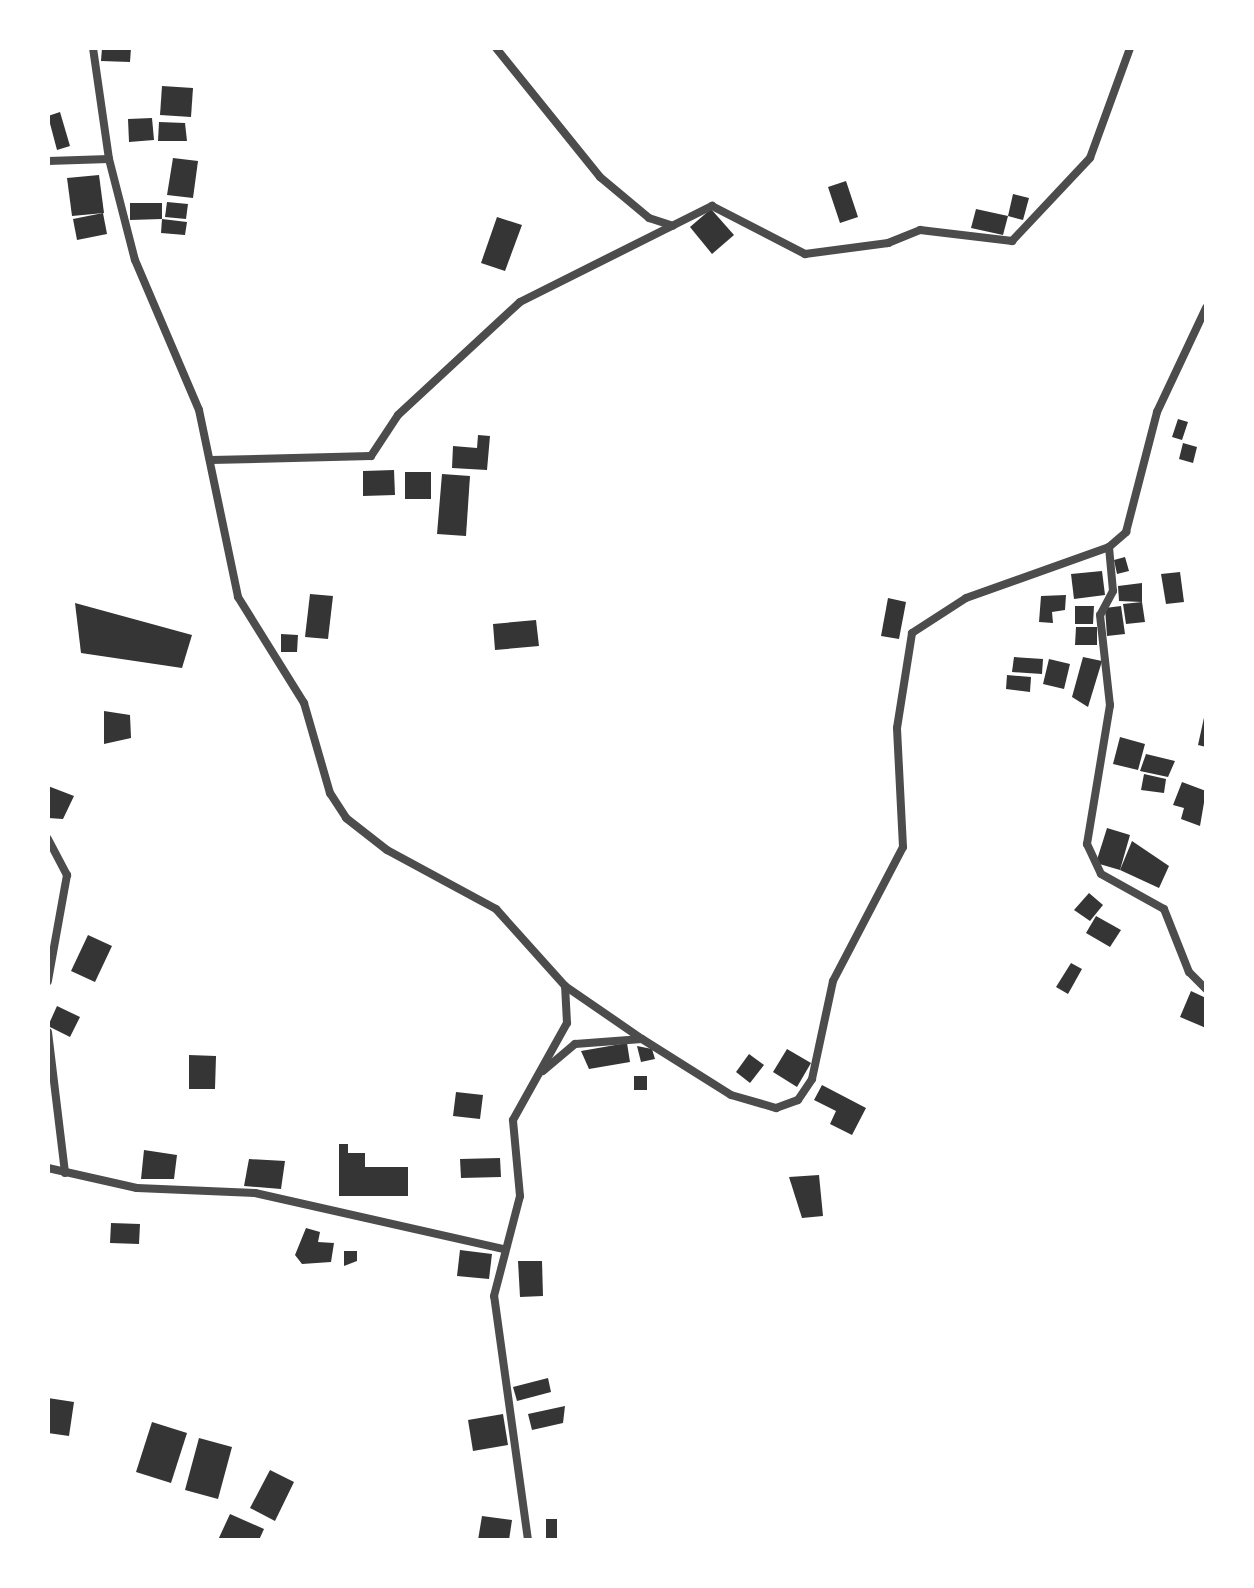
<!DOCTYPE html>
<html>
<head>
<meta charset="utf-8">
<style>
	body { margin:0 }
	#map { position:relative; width:1254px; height:1588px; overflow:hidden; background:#fff; font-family:"Libre Baskerville",serif }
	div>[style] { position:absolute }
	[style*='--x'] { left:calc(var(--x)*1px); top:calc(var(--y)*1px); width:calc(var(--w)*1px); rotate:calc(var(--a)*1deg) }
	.building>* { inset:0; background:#353535 }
	.minor>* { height:8px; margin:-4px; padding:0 4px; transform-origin:4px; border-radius:4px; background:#4c4c4c }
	span { translate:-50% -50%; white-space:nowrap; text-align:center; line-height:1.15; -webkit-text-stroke:6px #fff; paint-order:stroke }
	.frame { position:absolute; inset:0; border:50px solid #fff; pointer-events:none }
</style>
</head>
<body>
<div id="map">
	<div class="building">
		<i style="clip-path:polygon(102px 48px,131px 48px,130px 62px,101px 61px)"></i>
		<i style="clip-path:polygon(162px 86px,193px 88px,191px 117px,160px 115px)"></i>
		<i style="clip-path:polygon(60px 112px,70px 146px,57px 150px,48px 116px)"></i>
		<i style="clip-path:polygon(152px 118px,154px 140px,129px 142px,128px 119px)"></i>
		<i style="clip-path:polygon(159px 122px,185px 123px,187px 141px,158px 141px)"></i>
		<i style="clip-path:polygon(173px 158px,198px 161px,193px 198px,167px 195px)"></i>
		<i style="clip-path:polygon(99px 175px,104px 213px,72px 216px,67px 178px)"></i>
		<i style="clip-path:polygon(846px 181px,858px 217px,840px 223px,828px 187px)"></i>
		<i style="clip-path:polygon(1013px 194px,1029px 198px,1023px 220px,1008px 216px)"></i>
		<i style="clip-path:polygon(167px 202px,188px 204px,186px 219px,165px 217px)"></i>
		<i style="clip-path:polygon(130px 203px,162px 203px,162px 219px,130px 220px)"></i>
		<i style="clip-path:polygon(711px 209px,734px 235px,712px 254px,690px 227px)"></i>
		<i style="clip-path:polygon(976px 209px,1008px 216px,1003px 235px,971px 228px)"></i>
		<i style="clip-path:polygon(103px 213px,107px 234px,77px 240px,73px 219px)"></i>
		<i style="clip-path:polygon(497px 217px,522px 225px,505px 271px,481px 263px)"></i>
		<i style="clip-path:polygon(162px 219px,187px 222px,185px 235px,161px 233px)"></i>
		<i style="clip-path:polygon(1178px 419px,1188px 422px,1182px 440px,1172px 437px)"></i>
		<i style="clip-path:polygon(478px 435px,490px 436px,487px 470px,452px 468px,453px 446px,477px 448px)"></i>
		<i style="clip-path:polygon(1183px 443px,1197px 447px,1193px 463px,1179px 459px)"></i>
		<i style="clip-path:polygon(394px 470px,395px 495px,363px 496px,363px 471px)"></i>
		<i style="clip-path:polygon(405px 472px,431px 472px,431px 499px,405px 499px)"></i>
		<i style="clip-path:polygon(442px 474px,470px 476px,466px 536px,437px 534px)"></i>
		<i style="clip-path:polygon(1125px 557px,1129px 571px,1117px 574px,1114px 560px)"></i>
		<i style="clip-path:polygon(1102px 571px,1105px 595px,1074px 599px,1071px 574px)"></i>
		<i style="clip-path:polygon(1180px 572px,1184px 602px,1166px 604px,1161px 574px)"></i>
		<i style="clip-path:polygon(1142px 583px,1142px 602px,1119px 601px,1118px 586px)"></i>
		<i style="clip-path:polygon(310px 594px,333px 596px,328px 639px,305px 637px)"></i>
		<i style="clip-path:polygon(1066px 595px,1065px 610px,1052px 612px,1053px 623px,1039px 622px,1041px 596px)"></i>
		<i style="clip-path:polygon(888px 598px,906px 602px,899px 639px,881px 636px)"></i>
		<i style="clip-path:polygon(1142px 602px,1145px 622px,1126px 624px,1123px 604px)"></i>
		<i style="clip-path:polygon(75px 603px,192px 635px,182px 668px,81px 653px)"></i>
		<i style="clip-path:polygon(1075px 606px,1094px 606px,1093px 624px,1075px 624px)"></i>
		<i style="clip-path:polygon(1121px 606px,1125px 634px,1107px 636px,1105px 608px)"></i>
		<i style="clip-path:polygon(536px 620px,539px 646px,495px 650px,493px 624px)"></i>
		<i style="clip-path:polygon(1076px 627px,1097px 627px,1097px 645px,1075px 645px)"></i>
		<i style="clip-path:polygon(281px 634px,298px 635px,297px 652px,281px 652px)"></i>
		<i style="clip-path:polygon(1014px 657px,1043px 659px,1042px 674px,1012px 672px)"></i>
		<i style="clip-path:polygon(1083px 657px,1102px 661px,1088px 707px,1072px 697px)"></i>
		<i style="clip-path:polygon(1049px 659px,1070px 664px,1064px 689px,1043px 684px)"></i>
		<i style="clip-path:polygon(1007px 675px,1031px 677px,1030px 692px,1006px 689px)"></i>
		<i style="clip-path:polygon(104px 711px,130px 715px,131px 738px,104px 744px)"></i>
		<i style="clip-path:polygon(1205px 713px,1206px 713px,1206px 747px,1198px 745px)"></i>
		<i style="clip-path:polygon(1120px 737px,1145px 744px,1138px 770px,1113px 764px)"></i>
		<i style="clip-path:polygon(1146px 754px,1175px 761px,1168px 777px,1140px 771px)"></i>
		<i style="clip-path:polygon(1144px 774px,1166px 779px,1164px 793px,1141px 790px)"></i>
		<i style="clip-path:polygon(1182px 782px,1206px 791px,1200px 826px,1181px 819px,1184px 808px,1173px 805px)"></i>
		<i style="clip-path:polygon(48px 786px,74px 796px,63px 819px,48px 818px)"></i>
		<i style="clip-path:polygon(1107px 828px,1130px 835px,1120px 870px,1096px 863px)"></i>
		<i style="clip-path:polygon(1132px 841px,1169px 866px,1159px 888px,1120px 870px)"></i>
		<i style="clip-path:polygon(1089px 893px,1103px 905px,1090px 921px,1074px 910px)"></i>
		<i style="clip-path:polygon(1096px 916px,1121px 930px,1110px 947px,1086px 933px)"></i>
		<i style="clip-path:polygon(88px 935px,112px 946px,95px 982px,71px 971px)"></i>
		<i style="clip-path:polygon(1071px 963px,1082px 969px,1068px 994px,1056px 987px)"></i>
		<i style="clip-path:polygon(1191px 991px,1206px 998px,1206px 1028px,1180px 1017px)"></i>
		<i style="clip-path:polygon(57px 1006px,80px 1017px,70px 1037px,48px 1026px)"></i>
		<i style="clip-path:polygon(627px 1043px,630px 1062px,589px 1069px,581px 1051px)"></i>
		<i style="clip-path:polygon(637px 1046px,652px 1049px,655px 1059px,641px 1062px)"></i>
		<i style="clip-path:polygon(787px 1049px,811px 1063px,797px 1087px,773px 1072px)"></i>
		<i style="clip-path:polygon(749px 1054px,764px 1065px,750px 1083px,736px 1072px)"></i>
		<i style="clip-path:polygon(189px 1055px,216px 1056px,215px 1089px,189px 1089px)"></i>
		<i style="clip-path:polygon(634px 1076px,647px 1076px,647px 1090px,634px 1090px)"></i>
		<i style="clip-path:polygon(822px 1085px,866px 1108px,852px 1135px,830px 1124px,836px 1111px,814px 1100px)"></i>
		<i style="clip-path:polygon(456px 1092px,483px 1095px,480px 1119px,453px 1116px)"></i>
		<i style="clip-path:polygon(339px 1144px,348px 1144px,348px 1153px,365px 1153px,365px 1167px,408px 1167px,408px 1196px,339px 1196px)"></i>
		<i style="clip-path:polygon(144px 1150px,177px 1155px,174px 1179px,141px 1179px)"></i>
		<i style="clip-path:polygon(500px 1158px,501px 1177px,461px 1178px,460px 1159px)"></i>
		<i style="clip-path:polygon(249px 1159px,285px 1161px,281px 1189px,244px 1186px)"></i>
		<i style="clip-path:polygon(819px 1175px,823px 1216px,802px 1218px,789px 1177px)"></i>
		<i style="clip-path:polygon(111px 1223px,140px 1224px,139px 1244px,110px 1243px)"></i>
		<i style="clip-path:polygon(306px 1228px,320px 1232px,318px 1242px,334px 1243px,331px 1262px,302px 1264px,295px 1255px)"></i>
		<i style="clip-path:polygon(460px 1250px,492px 1254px,489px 1279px,457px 1276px)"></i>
		<i style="clip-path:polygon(344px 1251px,357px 1251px,357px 1261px,344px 1266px)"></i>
		<i style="clip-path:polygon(518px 1261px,542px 1261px,543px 1296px,520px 1297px)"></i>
		<i style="clip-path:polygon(548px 1378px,551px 1392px,517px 1401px,513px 1387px)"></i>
		<i style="clip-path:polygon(48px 1398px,74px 1402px,69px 1436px,48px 1433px)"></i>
		<i style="clip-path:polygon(565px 1406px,563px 1423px,532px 1430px,528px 1414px)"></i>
		<i style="clip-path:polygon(503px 1414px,508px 1445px,473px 1451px,468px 1420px)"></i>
		<i style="clip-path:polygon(152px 1422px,187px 1433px,171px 1483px,136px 1472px)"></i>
		<i style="clip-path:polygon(199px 1438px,232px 1447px,218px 1499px,185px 1490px)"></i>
		<i style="clip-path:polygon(270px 1470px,294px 1482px,275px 1521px,250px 1508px)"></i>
		<i style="clip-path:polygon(230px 1514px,264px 1529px,259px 1540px,218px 1540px)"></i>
		<i style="clip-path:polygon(482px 1516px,512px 1520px,509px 1540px,478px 1540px)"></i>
		<i style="clip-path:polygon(546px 1519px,557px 1519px,557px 1540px,546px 1540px)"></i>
	</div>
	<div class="minor">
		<i style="--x:93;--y:48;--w:112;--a:81.8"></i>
		<i style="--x:109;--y:159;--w:104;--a:75.6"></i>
		<i style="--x:135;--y:260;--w:163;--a:66.9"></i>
		<i style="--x:199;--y:410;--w:191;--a:78.2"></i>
		<i style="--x:238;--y:597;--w:125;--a:58.1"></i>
		<i style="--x:304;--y:703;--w:94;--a:73.9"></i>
		<i style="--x:330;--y:793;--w:30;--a:57"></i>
		<i style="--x:346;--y:818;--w:52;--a:38"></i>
		<i style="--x:387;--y:850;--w:124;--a:28.4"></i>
		<i style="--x:496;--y:909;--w:103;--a:48.1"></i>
		<i style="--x:565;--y:986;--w:93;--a:34.5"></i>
		<i style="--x:642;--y:1039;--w:105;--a:32.2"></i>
		<i style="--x:731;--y:1095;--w:47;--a:16.1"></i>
		<i style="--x:776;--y:1108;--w:23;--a:-20"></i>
		<i style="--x:798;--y:1100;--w:25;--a:-56"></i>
		<i style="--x:812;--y:1079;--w:100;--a:-77.9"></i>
		<i style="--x:833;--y:981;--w:151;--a:-62.4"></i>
		<i style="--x:903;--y:847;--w:119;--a:-92.9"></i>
		<i style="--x:897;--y:728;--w:96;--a:-81"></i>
		<i style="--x:912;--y:633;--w:64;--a:-32.9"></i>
		<i style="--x:966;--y:598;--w:152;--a:-19.6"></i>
		<i style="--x:1109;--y:547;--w:23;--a:-41"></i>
		<i style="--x:1126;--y:532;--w:124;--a:-75.5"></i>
		<i style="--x:1157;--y:412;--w:115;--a:-64.8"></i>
		<i style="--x:496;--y:48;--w:166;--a:51.1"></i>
		<i style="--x:600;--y:177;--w:64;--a:39.9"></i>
		<i style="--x:649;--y:218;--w:25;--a:18"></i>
		<i style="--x:48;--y:161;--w:61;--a:-1.9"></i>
		<i style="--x:211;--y:460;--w:160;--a:-1.4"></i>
		<i style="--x:371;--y:456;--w:49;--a:-56.6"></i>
		<i style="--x:398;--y:415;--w:166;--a:-42.8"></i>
		<i style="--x:520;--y:302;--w:215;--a:-26.6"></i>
		<i style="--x:712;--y:206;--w:105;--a:27.3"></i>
		<i style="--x:805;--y:254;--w:84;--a:-7.5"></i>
		<i style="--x:888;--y:243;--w:35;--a:-22"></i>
		<i style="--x:920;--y:230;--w:93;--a:6.8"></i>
		<i style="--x:1012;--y:241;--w:114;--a:-46.8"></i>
		<i style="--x:1090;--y:158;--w:117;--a:-70"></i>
		<i style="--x:1109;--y:547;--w:44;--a:84.8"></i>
		<i style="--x:1113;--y:591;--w:27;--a:118"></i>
		<i style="--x:1100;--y:615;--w:91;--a:83.7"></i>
		<i style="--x:1110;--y:705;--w:141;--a:99.4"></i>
		<i style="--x:1087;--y:844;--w:33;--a:65"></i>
		<i style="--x:1101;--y:874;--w:72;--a:29.1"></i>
		<i style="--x:1164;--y:909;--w:68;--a:68.4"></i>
		<i style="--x:1189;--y:972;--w:24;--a:45"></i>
		<i style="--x:48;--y:839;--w:41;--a:62.2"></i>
		<i style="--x:67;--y:875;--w:108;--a:100.2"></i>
		<i style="--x:48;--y:1032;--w:142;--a:83.1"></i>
		<i style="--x:543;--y:1071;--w:42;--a:-40.2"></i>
		<i style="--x:575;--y:1044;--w:67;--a:-4.3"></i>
		<i style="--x:48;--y:1168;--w:91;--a:12.7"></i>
		<i style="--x:137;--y:1188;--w:118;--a:2.4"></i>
		<i style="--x:255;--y:1193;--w:254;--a:12.7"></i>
		<i style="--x:528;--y:1540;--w:246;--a:-97.9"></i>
		<i style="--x:494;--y:1296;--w:103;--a:-75.4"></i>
		<i style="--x:520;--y:1196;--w:76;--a:-95.3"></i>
		<i style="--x:513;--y:1120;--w:111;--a:-60.9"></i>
		<i style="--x:567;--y:1023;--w:37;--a:-93"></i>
	</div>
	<div class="frame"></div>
</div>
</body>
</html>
